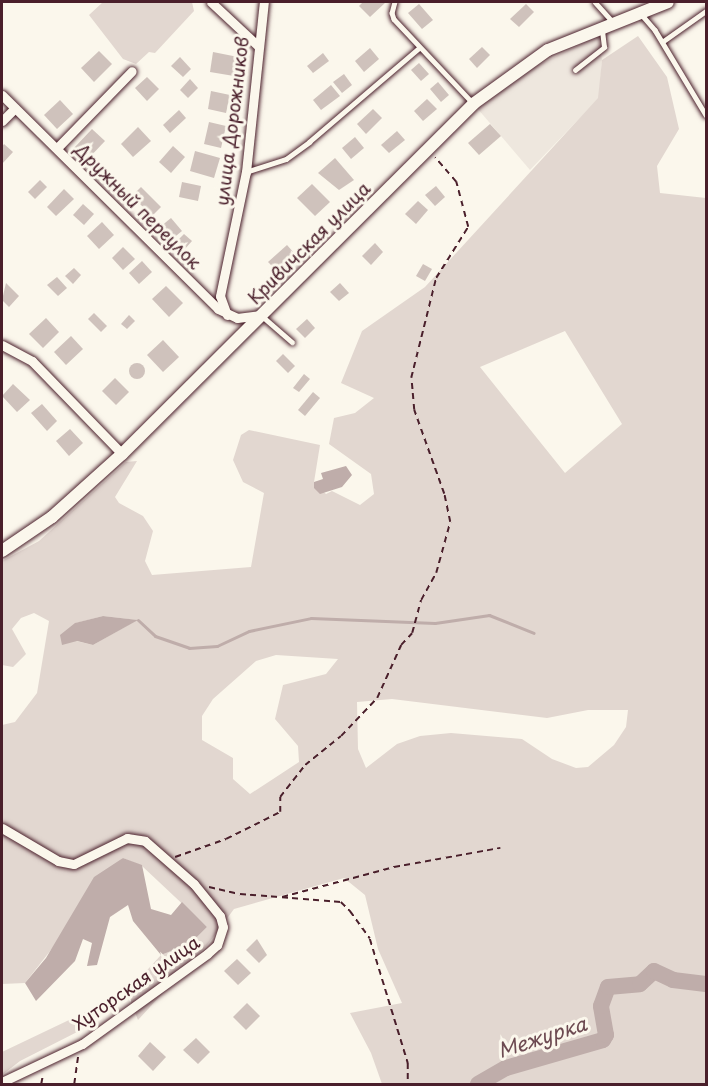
<!DOCTYPE html>
<html>
<head>
<meta charset="utf-8">
<style>
	body { margin:0 }
	#map { position:relative; width:708px; height:1086px; overflow:hidden; background:#fbf7ec; font-family:"Playpen Sans",sans-serif }
	div>[style] { position:absolute }
	[style*='--x'] { left:calc(var(--x)*1px); top:calc(var(--y)*1px); width:calc(var(--w)*1px); rotate:calc(var(--a)*1deg) }
	.built>* { inset:0; background:#eee7de }
	.green>* { inset:0; background:#e2d7d0 }
	.water>* { inset:0; background:#bfadaa }
	.stream>* { height:3px; margin:-1.5px; padding:0 1.5px; transform-origin:1.5px; border-radius:1.5px; background:#bfadaa }
	.river>* { height:16px; margin:-8px; padding:0 8px; transform-origin:8px; border-radius:8px; background:#bfadaa }
	.building>* { inset:0; background:#cfc2bc }
	.round { border-radius:50% }
	.path>* { height:1.5px; margin-top:-0.75px; transform-origin:0; background:repeating-linear-gradient(90deg,#4a1f2b 0 6px,transparent 0 10.5px) }
	.roads { filter:drop-shadow(0 0 2px #4a1f2b) drop-shadow(0 0 2px #4a1f2b) }
	.lane>* { height:4.5px; margin:-2.25px; padding:0 2.25px; transform-origin:2.25px; border-radius:2.25px; background:#fbf7ec }
	.street>* { height:9px; margin:-4.5px; padding:0 4.5px; transform-origin:4.5px; border-radius:4.5px; background:#fbf7ec }
	.secondary>* { height:12px; margin:-6px; padding:0 6px; transform-origin:6px; border-radius:6px; background:#fbf7ec }
	span { translate:-50% -50%; white-space:nowrap; text-align:center; line-height:1.15; -webkit-text-stroke:6px #fbf7ec; paint-order:stroke }
	.street-label { font-size:18px; color:#4a1f2b }
	.water-label { font-size:20px; color:#6d4a51; font-style:italic }
	.frame { position:absolute; inset:0; border:3px solid #4a1f2b; pointer-events:none }
</style>
</head>
<body>
<div id="map">
	<div class="built">
		<i style="clip-path:polygon(598px 36px,602px 60px,599px 98px,530px 170px,477px 108px,532px 68px)"></i>
	</div>
	<div class="green">
		<i style="clip-path:polygon(103px 2px,192px 2px,194px 11px,155px 53px,149px 52px,136px 64px,123px 59px,89px 15px)"></i>
		<i style="clip-path:polygon(evenodd,638px 36px,667px 77px,679px 129px,657px 166px,660px 193px,706px 198px,706px 1084px,382px 1084px,371px 1053px,350px 1013px,402px 1003px,378px 949px,365px 895px,344px 878px,234px 909px,208px 944px,138px 1020px,127px 992px,161px 955px,191px 943px,207px 927px,142px 866px,123px 858px,25px 983px,2px 984px,2px 725px,15px 722px,37px 693px,49px 621px,34px 613px,21px 618px,12px 629px,26px 654px,13px 667px,2px 665px,2px 561px,39px 541px,126px 462px,137px 461px,115px 497px,119px 503px,143px 516px,153px 531px,145px 561px,152px 575px,251px 567px,264px 493px,243px 482px,233px 460px,241px 435px,249px 430px,320px 445px,314px 482px,326px 494px,332px 491px,360px 505px,374px 494px,371px 474px,329px 444px,334px 418px,355px 413px,374px 398px,341px 383px,362px 331px,425px 287px,598px 98px,602px 60px,638px 36px,565px 331px,622px 424px,565px 473px,480px 367px,565px 331px,638px 36px,103px 616px,137px 620px,93px 645px,76px 641px,76px 623px,103px 616px,638px 36px,276px 655px,338px 659px,326px 674px,283px 685px,275px 719px,298px 746px,299px 762px,250px 794px,233px 779px,233px 758px,202px 740px,202px 716px,213px 699px,256px 661px,276px 655px,638px 36px,392px 699px,547px 718px,588px 710px,628px 710px,626px 727px,614px 745px,588px 767px,576px 768px,552px 759px,522px 739px,451px 733px,420px 736px,397px 744px,366px 768px,358px 749px,357px 702px,392px 699px)"></i>
		<i style="clip-path:polygon(90px 1010px,85px 1028px,20px 1061px,2px 1075px,2px 1052px)"></i>
	</div>
	<div class="water">
		<i style="clip-path:polygon(346px 466px,352px 475px,342px 487px,320px 494px,314px 488px,314px 482px,323px 479px,321px 473px)"></i>
		<i style="clip-path:polygon(103px 616px,138px 620px,93px 645px,77px 641px,62px 645px,60px 635px,75px 623px)"></i>
		<i style="clip-path:polygon(123px 858px,142px 865px,151px 909px,171px 915px,182px 902px,207px 927px,191px 943px,161px 955px,133px 921px,128px 905px,110px 917px,97px 965px,87px 966px,92px 943px,83px 939px,75px 961px,36px 1001px,25px 983px,46px 958px,94px 877px)"></i>
	</div>
	<div class="stream">
		<i style="--x:138;--y:620;--w:23;--a:43"></i>
		<i style="--x:155;--y:636;--w:36;--a:19"></i>
		<i style="--x:189;--y:648;--w:28;--a:-4"></i>
		<i style="--x:217;--y:646;--w:35;--a:-25"></i>
		<i style="--x:249;--y:631;--w:63;--a:-11.8"></i>
		<i style="--x:311;--y:618;--w:124;--a:2.3"></i>
		<i style="--x:435;--y:623;--w:55;--a:-8.4"></i>
		<i style="--x:489;--y:615;--w:48;--a:21.8"></i>
	</div>
	<div class="river">
		<i style="--x:478;--y:1084;--w:32;--a:-30"></i>
		<i style="--x:506;--y:1068;--w:101;--a:-16.1"></i>
		<i style="--x:603;--y:1040;--w:6;--a:-59"></i>
		<i style="--x:606;--y:1035;--w:29;--a:-100"></i>
		<i style="--x:601;--y:1006;--w:20;--a:-70"></i>
		<i style="--x:608;--y:987;--w:32;--a:-5"></i>
		<i style="--x:640;--y:984;--w:19;--a:-43"></i>
		<i style="--x:654;--y:971;--w:21;--a:25"></i>
		<i style="--x:673;--y:980;--w:33;--a:7"></i>
	</div>
	<div class="building">
		<i style="clip-path:polygon(363px 2px,386px 2px,370px 17px,359px 6px)"></i>
		<i style="clip-path:polygon(419px 4px,433px 20px,422px 29px,408px 13px)"></i>
		<i style="clip-path:polygon(526px 4px,534px 12px,519px 27px,510px 19px)"></i>
		<i style="clip-path:polygon(482px 47px,490px 55px,477px 68px,469px 59px)"></i>
		<i style="clip-path:polygon(370px 48px,379px 59px,364px 72px,355px 61px)"></i>
		<i style="clip-path:polygon(99px 51px,112px 64px,94px 82px,81px 68px)"></i>
		<i style="clip-path:polygon(213px 52px,238px 57px,234px 76px,210px 72px)"></i>
		<i style="clip-path:polygon(323px 53px,329px 61px,313px 73px,307px 66px)"></i>
		<i style="clip-path:polygon(180px 57px,191px 69px,183px 77px,171px 66px)"></i>
		<i style="clip-path:polygon(419px 63px,429px 74px,421px 81px,411px 70px)"></i>
		<i style="clip-path:polygon(344px 74px,352px 85px,342px 93px,333px 82px)"></i>
		<i style="clip-path:polygon(147px 77px,159px 89px,147px 101px,135px 88px)"></i>
		<i style="clip-path:polygon(190px 79px,198px 88px,188px 98px,180px 90px)"></i>
		<i style="clip-path:polygon(438px 82px,449px 95px,441px 102px,430px 89px)"></i>
		<i style="clip-path:polygon(331px 85px,340px 96px,321px 110px,313px 100px)"></i>
		<i style="clip-path:polygon(211px 91px,230px 95px,226px 113px,208px 109px)"></i>
		<i style="clip-path:polygon(427px 99px,437px 109px,423px 121px,414px 111px)"></i>
		<i style="clip-path:polygon(60px 100px,73px 114px,57px 129px,44px 115px)"></i>
		<i style="clip-path:polygon(373px 109px,382px 118px,366px 134px,357px 124px)"></i>
		<i style="clip-path:polygon(179px 110px,186px 118px,170px 133px,163px 125px)"></i>
		<i style="clip-path:polygon(209px 122px,226px 126px,221px 148px,204px 144px)"></i>
		<i style="clip-path:polygon(490px 124px,501px 136px,479px 155px,468px 143px)"></i>
		<i style="clip-path:polygon(138px 127px,151px 141px,133px 157px,121px 144px)"></i>
		<i style="clip-path:polygon(92px 129px,105px 141px,87px 160px,74px 148px)"></i>
		<i style="clip-path:polygon(397px 131px,405px 140px,389px 153px,381px 145px)"></i>
		<i style="clip-path:polygon(355px 137px,364px 148px,351px 159px,342px 148px)"></i>
		<i style="clip-path:polygon(4px 144px,13px 152px,2px 164px,2px 147px)"></i>
		<i style="clip-path:polygon(173px 146px,185px 157px,171px 173px,159px 162px)"></i>
		<i style="clip-path:polygon(195px 151px,220px 158px,214px 178px,190px 171px)"></i>
		<i style="clip-path:polygon(335px 158px,354px 180px,339px 190px,318px 173px)"></i>
		<i style="clip-path:polygon(40px 180px,47px 187px,35px 199px,28px 192px)"></i>
		<i style="clip-path:polygon(182px 182px,201px 186px,198px 201px,179px 197px)"></i>
		<i style="clip-path:polygon(312px 184px,330px 202px,315px 216px,297px 198px)"></i>
		<i style="clip-path:polygon(436px 186px,445px 197px,435px 206px,425px 195px)"></i>
		<i style="clip-path:polygon(141px 187px,161px 207px,152px 216px,132px 196px)"></i>
		<i style="clip-path:polygon(64px 189px,74px 199px,56px 216px,47px 207px)"></i>
		<i style="clip-path:polygon(418px 201px,428px 210px,416px 224px,405px 214px)"></i>
		<i style="clip-path:polygon(83px 204px,94px 214px,84px 225px,73px 215px)"></i>
		<i style="clip-path:polygon(171px 218px,182px 231px,171px 240px,160px 227px)"></i>
		<i style="clip-path:polygon(102px 222px,114px 235px,99px 249px,87px 236px)"></i>
		<i style="clip-path:polygon(184px 234px,192px 241px,184px 250px,176px 242px)"></i>
		<i style="clip-path:polygon(375px 243px,383px 252px,371px 265px,362px 256px)"></i>
		<i style="clip-path:polygon(287px 245px,294px 253px,276px 270px,268px 262px)"></i>
		<i style="clip-path:polygon(123px 247px,135px 259px,123px 270px,112px 258px)"></i>
		<i style="clip-path:polygon(142px 261px,152px 272px,139px 284px,129px 273px)"></i>
		<i style="clip-path:polygon(423px 264px,432px 269px,425px 281px,416px 276px)"></i>
		<i style="clip-path:polygon(74px 268px,81px 275px,73px 284px,65px 276px)"></i>
		<i style="clip-path:polygon(57px 277px,67px 288px,58px 296px,47px 285px)"></i>
		<i style="clip-path:polygon(6px 283px,19px 296px,9px 307px,2px 300px)"></i>
		<i style="clip-path:polygon(340px 283px,349px 293px,339px 301px,330px 292px)"></i>
		<i style="clip-path:polygon(166px 286px,183px 303px,169px 317px,152px 299px)"></i>
		<i style="clip-path:polygon(94px 313px,107px 326px,101px 332px,88px 319px)"></i>
		<i style="clip-path:polygon(129px 315px,135px 321px,127px 329px,121px 324px)"></i>
		<i style="clip-path:polygon(46px 318px,59px 332px,43px 348px,29px 334px)"></i>
		<i style="clip-path:polygon(307px 319px,315px 328px,305px 338px,296px 329px)"></i>
		<i style="clip-path:polygon(71px 336px,83px 349px,66px 365px,54px 352px)"></i>
		<i style="clip-path:polygon(163px 340px,179px 357px,163px 372px,147px 355px)"></i>
		<i style="clip-path:polygon(283px 354px,295px 366px,288px 373px,276px 361px)"></i>
		<i class="round" style="left:129px;top:363px;width:16px;height:16px"></i>
		<i style="clip-path:polygon(304px 374px,310px 379px,299px 392px,293px 388px)"></i>
		<i style="clip-path:polygon(115px 378px,129px 392px,116px 405px,102px 391px)"></i>
		<i style="clip-path:polygon(13px 384px,30px 400px,17px 412px,2px 396px)"></i>
		<i style="clip-path:polygon(313px 392px,320px 398px,305px 416px,298px 410px)"></i>
		<i style="clip-path:polygon(42px 404px,57px 421px,47px 431px,31px 413px)"></i>
		<i style="clip-path:polygon(70px 429px,83px 443px,69px 456px,56px 441px)"></i>
		<i style="clip-path:polygon(257px 939px,267px 955px,259px 963px,246px 950px)"></i>
		<i style="clip-path:polygon(237px 959px,251px 973px,238px 985px,224px 971px)"></i>
		<i style="clip-path:polygon(247px 1003px,260px 1016px,246px 1030px,233px 1017px)"></i>
		<i style="clip-path:polygon(196px 1038px,210px 1052px,198px 1064px,183px 1050px)"></i>
		<i style="clip-path:polygon(150px 1042px,166px 1057px,153px 1071px,138px 1056px)"></i>
	</div>
	<div class="path">
		<i style="--x:175;--y:857;--w:54;--a:-19.4"></i>
		<i style="--x:226;--y:839;--w:60;--a:-26.6"></i>
		<i style="--x:280;--y:812;--w:15;--a:-90"></i>
		<i style="--x:280;--y:797;--w:41;--a:-52"></i>
		<i style="--x:305;--y:765;--w:46;--a:-38.9"></i>
		<i style="--x:341;--y:736;--w:52;--a:-46.5"></i>
		<i style="--x:377;--y:698;--w:58;--a:-65.6"></i>
		<i style="--x:401;--y:645;--w:16;--a:-47"></i>
		<i style="--x:412;--y:633;--w:34;--a:-75"></i>
		<i style="--x:421;--y:600;--w:31;--a:-61"></i>
		<i style="--x:436;--y:573;--w:53;--a:-74.6"></i>
		<i style="--x:450;--y:522;--w:29;--a:-102"></i>
		<i style="--x:444;--y:494;--w:89;--a:-109.7"></i>
		<i style="--x:414;--y:410;--w:32;--a:-95"></i>
		<i style="--x:411;--y:378;--w:103;--a:-76"></i>
		<i style="--x:436;--y:278;--w:60;--a:-57.9"></i>
		<i style="--x:468;--y:227;--w:47;--a:-104.9"></i>
		<i style="--x:456;--y:182;--w:32;--a:-131"></i>
		<i style="--x:209;--y:887;--w:32;--a:13"></i>
		<i style="--x:240;--y:894;--w:101;--a:4.5"></i>
		<i style="--x:341;--y:902;--w:13;--a:45"></i>
		<i style="--x:350;--y:911;--w:34;--a:54"></i>
		<i style="--x:370;--y:939;--w:130;--a:73"></i>
		<i style="--x:408;--y:1063;--w:21;--a:90"></i>
		<i style="--x:282;--y:897;--w:116;--a:-15"></i>
		<i style="--x:394;--y:867;--w:108;--a:-10.2"></i>
		<i style="--x:41;--y:1084;--w:10;--a:-79"></i>
		<i style="--x:74;--y:1084;--w:28;--a:-82"></i>
	</div>
	<div class="roads">
		<div class="lane">
			<i style="--x:395;--y:2;--w:11;--a:105"></i>
			<i style="--x:392;--y:13;--w:6;--a:72"></i>
			<i style="--x:394;--y:19;--w:114;--a:46.8"></i>
			<i style="--x:595;--y:2;--w:27;--a:48"></i>
			<i style="--x:642;--y:15;--w:20;--a:49"></i>
			<i style="--x:655;--y:30;--w:99;--a:59"></i>
			<i style="--x:662;--y:42;--w:54;--a:-35.2"></i>
			<i style="--x:575;--y:70;--w:37;--a:-38"></i>
			<i style="--x:604;--y:47;--w:16;--a:-97"></i>
			<i style="--x:246;--y:172;--w:42;--a:-18"></i>
			<i style="--x:286;--y:159;--w:29;--a:-36"></i>
			<i style="--x:309;--y:142;--w:145;--a:-40.5"></i>
			<i style="--x:262;--y:316;--w:40;--a:41"></i>
		</div>
		<div class="street">
			<i style="--x:211;--y:2;--w:64;--a:43.1"></i>
			<i style="--x:2;--y:95;--w:304;--a:44.7"></i>
			<i style="--x:218;--y:309;--w:21;--a:25"></i>
			<i style="--x:237;--y:318;--w:24;--a:-7"></i>
			<i style="--x:2;--y:121;--w:18;--a:-45"></i>
			<i style="--x:57;--y:148;--w:107;--a:-45.8"></i>
			<i style="--x:227;--y:315;--w:20;--a:-110"></i>
			<i style="--x:220;--y:296;--w:127;--a:-78.2"></i>
			<i style="--x:246;--y:172;--w:171;--a:-84"></i>
			<i style="--x:2;--y:345;--w:34;--a:28"></i>
			<i style="--x:32;--y:361;--w:129;--a:45.9"></i>
			<i style="--x:2;--y:828;--w:65;--a:30.5"></i>
			<i style="--x:58;--y:861;--w:16;--a:11"></i>
			<i style="--x:74;--y:864;--w:59;--a:-26.1"></i>
			<i style="--x:127;--y:838;--w:18;--a:9"></i>
			<i style="--x:145;--y:841;--w:65;--a:41.3"></i>
			<i style="--x:194;--y:884;--w:41;--a:50.9"></i>
			<i style="--x:220;--y:916;--w:11;--a:75"></i>
			<i style="--x:223;--y:927;--w:19;--a:108"></i>
			<i style="--x:217;--y:945;--w:13;--a:138"></i>
			<i style="--x:207;--y:954;--w:154;--a:144.2"></i>
			<i style="--x:82;--y:1044;--w:89;--a:154.6"></i>
		</div>
		<div class="secondary">
			<i style="--x:2;--y:551;--w:60;--a:-34.2"></i>
			<i style="--x:52;--y:517;--w:94;--a:-42"></i>
			<i style="--x:122;--y:454;--w:496;--a:-44.9"></i>
			<i style="--x:473;--y:104;--w:92;--a:-35.8"></i>
			<i style="--x:548;--y:50;--w:129;--a:-21.8"></i>
		</div>
	</div>
	<div class="street-label">
		<span style="left:232px;top:121px;rotate:-83deg">улица Дорожников</span>
		<span style="left:138px;top:206px;rotate:45deg">Дружный переулок</span>
		<span style="left:309px;top:243px;rotate:-45deg">Кривичская улица</span>
		<span style="left:136px;top:983px;rotate:-35deg">Хуторская улица</span>
	</div>
	<div class="water-label">
		<span style="left:542px;top:1037px;rotate:-18deg">Межурка</span>
	</div>
	<div class="frame"></div>
</div>
</body>
</html>
